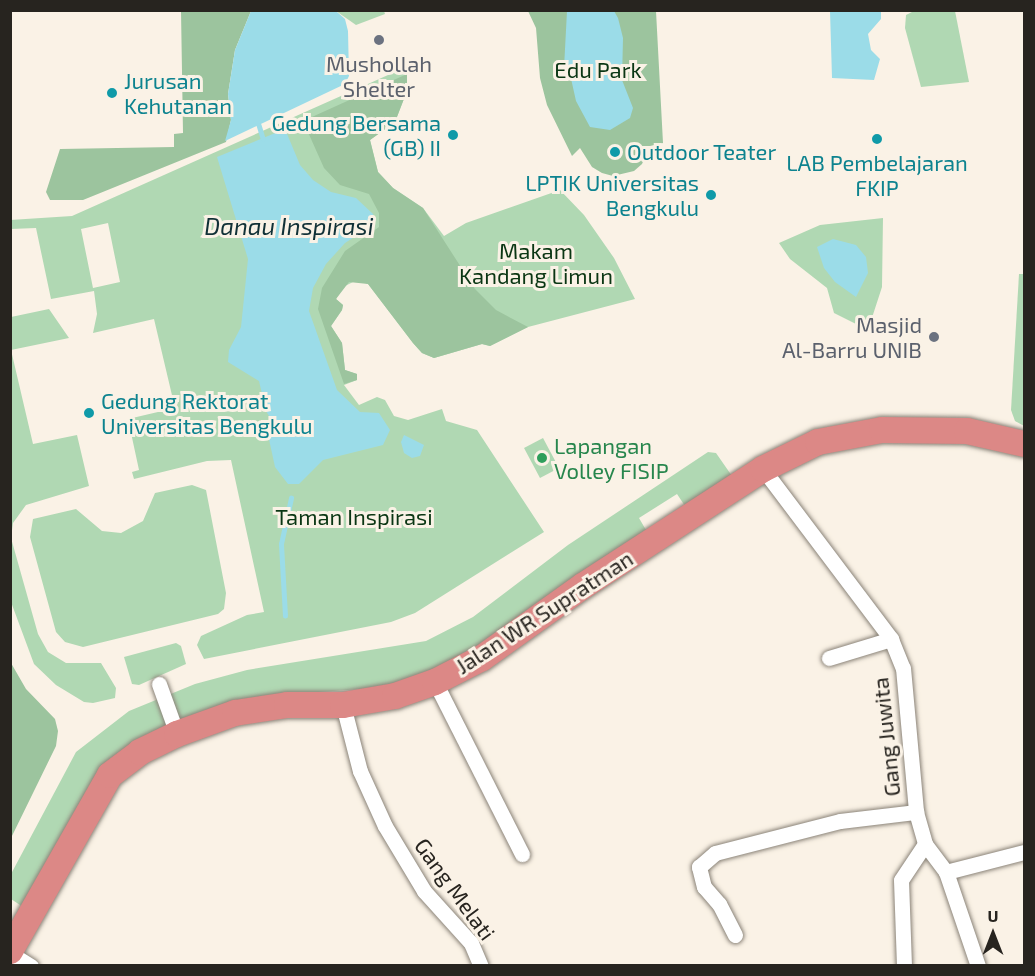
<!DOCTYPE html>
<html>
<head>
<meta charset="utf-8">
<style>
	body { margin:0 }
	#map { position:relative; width:1035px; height:976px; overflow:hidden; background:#faf2e6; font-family:"Exo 2",sans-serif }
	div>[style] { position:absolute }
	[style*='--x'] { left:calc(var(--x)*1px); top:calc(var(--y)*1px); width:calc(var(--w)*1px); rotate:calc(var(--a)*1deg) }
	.green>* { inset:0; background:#b0d8b3 }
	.forest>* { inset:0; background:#9cc49e }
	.water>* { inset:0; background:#9bdce8 }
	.stream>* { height:4.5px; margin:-2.25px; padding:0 2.25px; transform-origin:2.25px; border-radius:2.25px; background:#9bdce8 }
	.roads { filter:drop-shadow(0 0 2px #8b8479) drop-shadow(0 0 2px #8b8479) }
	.minor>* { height:15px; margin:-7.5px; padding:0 7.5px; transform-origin:7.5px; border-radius:7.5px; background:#fff }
	.trunk>* { height:26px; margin:-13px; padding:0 13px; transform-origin:13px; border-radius:13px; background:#dc8886 }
	.dots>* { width:16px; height:16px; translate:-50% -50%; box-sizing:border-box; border:3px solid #faf2e6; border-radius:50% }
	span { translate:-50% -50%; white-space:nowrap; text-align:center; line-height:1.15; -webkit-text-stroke:6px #faf2e6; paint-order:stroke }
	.worship-label { font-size:22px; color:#5b616d }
	.right { translate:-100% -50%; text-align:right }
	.park-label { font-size:22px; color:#0a3613 }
	.culture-label { font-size:22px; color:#0d838f }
	.left { translate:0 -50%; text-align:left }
	.leisure-label { font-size:22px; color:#27864d }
	.street-label { font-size:22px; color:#27241f }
	.water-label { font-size:24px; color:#113137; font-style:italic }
	.frame { position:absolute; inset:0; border:12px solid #27241f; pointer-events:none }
	.north { position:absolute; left:963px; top:904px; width:60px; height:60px; -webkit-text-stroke:4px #faf2e6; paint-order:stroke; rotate:0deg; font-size:16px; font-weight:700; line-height:24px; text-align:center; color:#27241f }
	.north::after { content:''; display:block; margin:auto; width:21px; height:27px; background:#27241f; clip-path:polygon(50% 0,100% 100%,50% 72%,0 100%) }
</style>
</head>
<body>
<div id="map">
	<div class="green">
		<i style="clip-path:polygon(916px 10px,955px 11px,969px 82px,921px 87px,905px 28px,906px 15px)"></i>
		<i style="clip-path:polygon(336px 11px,384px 11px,385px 14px,356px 25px)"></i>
		<i style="clip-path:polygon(evenodd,406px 67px,407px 91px,395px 122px,370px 140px,378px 172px,393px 188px,423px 208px,444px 236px,466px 223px,560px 190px,584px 215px,614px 258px,635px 299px,528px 327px,490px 346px,482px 344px,434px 358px,422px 353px,413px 343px,368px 284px,357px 280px,343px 287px,336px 299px,343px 305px,342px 310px,331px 326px,342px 343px,345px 370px,357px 374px,357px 380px,344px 385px,359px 405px,377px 397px,385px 400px,394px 416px,408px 420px,442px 409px,446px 421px,477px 430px,544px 532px,415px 613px,391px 622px,204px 659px,197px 645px,201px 636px,247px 615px,264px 612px,231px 460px,207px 461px,134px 479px,132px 472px,139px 470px,128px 419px,175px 408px,154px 319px,93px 333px,97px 314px,94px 291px,51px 299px,36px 228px,11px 229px,10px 220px,72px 216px,406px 67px,108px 223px,120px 282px,93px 288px,81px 229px,108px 223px)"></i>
		<i style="clip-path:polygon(883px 218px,882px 287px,868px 330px,834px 313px,827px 288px,790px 259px,779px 243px,820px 225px)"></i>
		<i style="clip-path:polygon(1019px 274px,1024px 274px,1024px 426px,1015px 421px,1011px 410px)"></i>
		<i style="clip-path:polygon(49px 309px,69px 338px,11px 350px,33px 444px,77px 435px,89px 486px,26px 505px,13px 523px,11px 538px,38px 634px,48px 652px,66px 663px,101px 663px,116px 688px,115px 698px,93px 703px,84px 702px,56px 685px,34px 664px,11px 602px,11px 317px)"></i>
		<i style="clip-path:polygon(543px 438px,559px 468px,540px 478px,524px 448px)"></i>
		<i style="clip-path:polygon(708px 452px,716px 453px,732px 476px,685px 506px,677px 494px,639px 518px,646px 530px,475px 650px,420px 677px,376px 688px,261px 696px,130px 748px,23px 907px,11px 899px,11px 874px,76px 752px,129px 711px,195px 684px,247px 670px,426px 641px,473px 617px,568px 545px)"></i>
		<i style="clip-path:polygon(192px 485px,206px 490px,226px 593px,224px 609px,218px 614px,83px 647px,65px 642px,56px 632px,30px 537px,33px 519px,76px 509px,102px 531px,121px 533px,143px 521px,155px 493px)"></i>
		<i style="clip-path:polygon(176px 643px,181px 646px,186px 664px,139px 685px,132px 684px,124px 657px)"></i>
	</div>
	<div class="forest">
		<i style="clip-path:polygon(181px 11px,251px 11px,235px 50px,228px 94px,231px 120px,226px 142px,83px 200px,50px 200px,46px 192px,60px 149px,174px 147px,174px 134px,183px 133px)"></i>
		<i style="clip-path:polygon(528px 11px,656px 11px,663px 143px,650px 146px,642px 164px,634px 171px,613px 176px,602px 173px,592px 167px,580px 148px,572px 156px,547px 105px,540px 78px,536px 28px)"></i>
		<i style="clip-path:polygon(407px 74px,407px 91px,395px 122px,370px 140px,378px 172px,393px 188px,423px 208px,475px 289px,496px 310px,528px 327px,490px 346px,482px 344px,434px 358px,422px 353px,413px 343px,368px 284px,349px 282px,336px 299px,343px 305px,342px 310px,331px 326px,342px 343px,345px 370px,357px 374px,357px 380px,344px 384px,318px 309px,322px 288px,345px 251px,379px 227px,379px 213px,369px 194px,340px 185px,324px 168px,303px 121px)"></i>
		<i style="clip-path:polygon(11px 663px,26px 689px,55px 719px,58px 731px,56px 746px,11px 838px)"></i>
	</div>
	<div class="water">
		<i style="clip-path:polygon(251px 11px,336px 11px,345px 19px,348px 31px,349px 76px,345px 84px,225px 141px,231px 120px,228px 94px,235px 50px)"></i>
		<i style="clip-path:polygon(567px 11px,614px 11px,618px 18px,623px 38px,622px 80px,633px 108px,630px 118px,610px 130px,590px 127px,576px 101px,570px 74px,564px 68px)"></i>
		<i style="clip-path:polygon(830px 11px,881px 11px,881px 19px,868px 34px,871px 50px,880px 59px,874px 80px,832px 78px)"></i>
		<i style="clip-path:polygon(285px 129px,300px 165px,313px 180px,331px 192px,356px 198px,373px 214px,375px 221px,368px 228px,345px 243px,326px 264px,313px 288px,309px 311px,337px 390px,360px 412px,379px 413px,390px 430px,383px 445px,323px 460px,299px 484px,288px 484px,275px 467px,267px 430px,271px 419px,266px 411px,259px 381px,228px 362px,229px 350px,241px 327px,248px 259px,217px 157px)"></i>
		<i style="clip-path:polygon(833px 239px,856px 245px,866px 257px,868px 273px,856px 297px,835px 282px,824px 268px,817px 247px)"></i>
		<i style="clip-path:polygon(404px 435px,424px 445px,420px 456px,412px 458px,404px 453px,401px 442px)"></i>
	</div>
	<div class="stream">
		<i style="--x:259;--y:125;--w:14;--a:73"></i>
		<i style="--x:285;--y:616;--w:72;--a:-93.2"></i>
		<i style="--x:281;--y:544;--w:47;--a:-77.7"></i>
	</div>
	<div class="roads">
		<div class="minor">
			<i style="--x:763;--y:469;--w:213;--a:53"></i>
			<i style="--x:891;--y:639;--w:31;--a:68"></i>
			<i style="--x:903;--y:668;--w:145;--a:84.8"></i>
			<i style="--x:916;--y:812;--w:33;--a:74"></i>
			<i style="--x:925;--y:844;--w:43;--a:123.7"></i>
			<i style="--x:901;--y:880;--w:86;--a:88"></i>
			<i style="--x:829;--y:658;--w:65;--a:-17"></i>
			<i style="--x:435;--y:682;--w:193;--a:63.2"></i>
			<i style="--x:159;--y:684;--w:53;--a:70.2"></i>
			<i style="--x:343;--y:705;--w:68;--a:75.6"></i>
			<i style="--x:360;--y:771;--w:60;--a:65.6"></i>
			<i style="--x:385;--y:826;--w:76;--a:59"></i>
			<i style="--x:424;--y:891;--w:70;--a:47.9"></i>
			<i style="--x:471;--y:943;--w:25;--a:67"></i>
			<i style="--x:925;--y:844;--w:35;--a:53"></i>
			<i style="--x:946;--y:872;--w:99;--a:71.2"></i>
			<i style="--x:946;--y:872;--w:81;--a:-14.4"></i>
			<i style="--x:735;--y:935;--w:35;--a:-117"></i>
			<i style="--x:719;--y:904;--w:23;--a:-131"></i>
			<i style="--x:704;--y:887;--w:21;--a:-104"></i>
			<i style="--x:699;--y:867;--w:21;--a:-41"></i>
			<i style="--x:715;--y:853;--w:129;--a:-14.4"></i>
			<i style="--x:840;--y:821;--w:77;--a:-6.8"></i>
			<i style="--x:10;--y:953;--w:25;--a:32"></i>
		</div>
		<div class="trunk">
			<i style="--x:10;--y:951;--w:202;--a:-60.4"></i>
			<i style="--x:110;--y:775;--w:38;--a:-37"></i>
			<i style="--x:140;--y:752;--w:41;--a:-25.9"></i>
			<i style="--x:177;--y:734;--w:62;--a:-19.9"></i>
			<i style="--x:235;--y:713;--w:53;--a:-8.7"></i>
			<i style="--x:287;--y:705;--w:56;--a:0"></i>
			<i style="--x:343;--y:705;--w:53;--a:-9.8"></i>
			<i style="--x:395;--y:696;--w:42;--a:-19.3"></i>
			<i style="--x:435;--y:682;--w:53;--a:-27.1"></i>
			<i style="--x:482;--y:658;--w:124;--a:-35.5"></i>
			<i style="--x:583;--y:586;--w:215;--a:-33"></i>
			<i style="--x:763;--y:469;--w:61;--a:-26.1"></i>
			<i style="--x:818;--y:442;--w:65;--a:-10.6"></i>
			<i style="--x:882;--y:430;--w:85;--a:0.7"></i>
			<i style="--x:967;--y:431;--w:58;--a:12.8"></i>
		</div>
	</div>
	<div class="dots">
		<i style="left:379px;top:40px;background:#6b7280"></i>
		<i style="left:112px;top:93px;background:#0f9aa8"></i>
		<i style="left:453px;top:135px;background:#0f9aa8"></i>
		<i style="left:877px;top:139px;background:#0f9aa8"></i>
		<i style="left:615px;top:152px;background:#0f9aa8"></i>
		<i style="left:711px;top:195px;background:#0f9aa8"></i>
		<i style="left:934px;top:337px;background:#6b7280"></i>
		<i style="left:89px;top:413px;background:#0f9aa8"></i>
		<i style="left:542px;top:458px;background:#2e9e5b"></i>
	</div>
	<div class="worship-label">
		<span style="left:379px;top:76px">Mushollah<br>Shelter</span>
		<span class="right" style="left:922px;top:337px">Masjid<br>Al-Barru UNIB</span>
	</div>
	<div class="park-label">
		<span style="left:598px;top:70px">Edu Park</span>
		<span style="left:536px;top:263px">Makam<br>Kandang Limun</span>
		<span style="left:354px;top:517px">Taman Inspirasi</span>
	</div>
	<div class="culture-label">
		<span class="left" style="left:124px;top:93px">Jurusan<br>Kehutanan</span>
		<span class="right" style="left:441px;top:135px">Gedung Bersama<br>(GB) II</span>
		<span class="left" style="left:627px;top:152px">Outdoor Teater</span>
		<span style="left:877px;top:175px">LAB Pembelajaran<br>FKIP</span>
		<span class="right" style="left:699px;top:195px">LPTIK Universitas<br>Bengkulu</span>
		<span class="left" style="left:101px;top:413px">Gedung Rektorat<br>Universitas Bengkulu</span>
	</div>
	<div class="leisure-label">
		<span class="left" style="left:554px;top:458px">Lapangan<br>Volley FISIP</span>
	</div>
	<div class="street-label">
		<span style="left:544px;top:612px;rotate:-33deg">Jalan WR Supratman</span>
		<span style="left:886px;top:737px;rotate:-96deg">Gang Juwita</span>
		<span style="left:455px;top:889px;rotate:54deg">Gang Melati</span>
	</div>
	<div class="water-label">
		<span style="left:289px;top:226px">Danau Inspirasi</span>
	</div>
	<div class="frame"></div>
	<div class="north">U</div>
</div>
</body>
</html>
